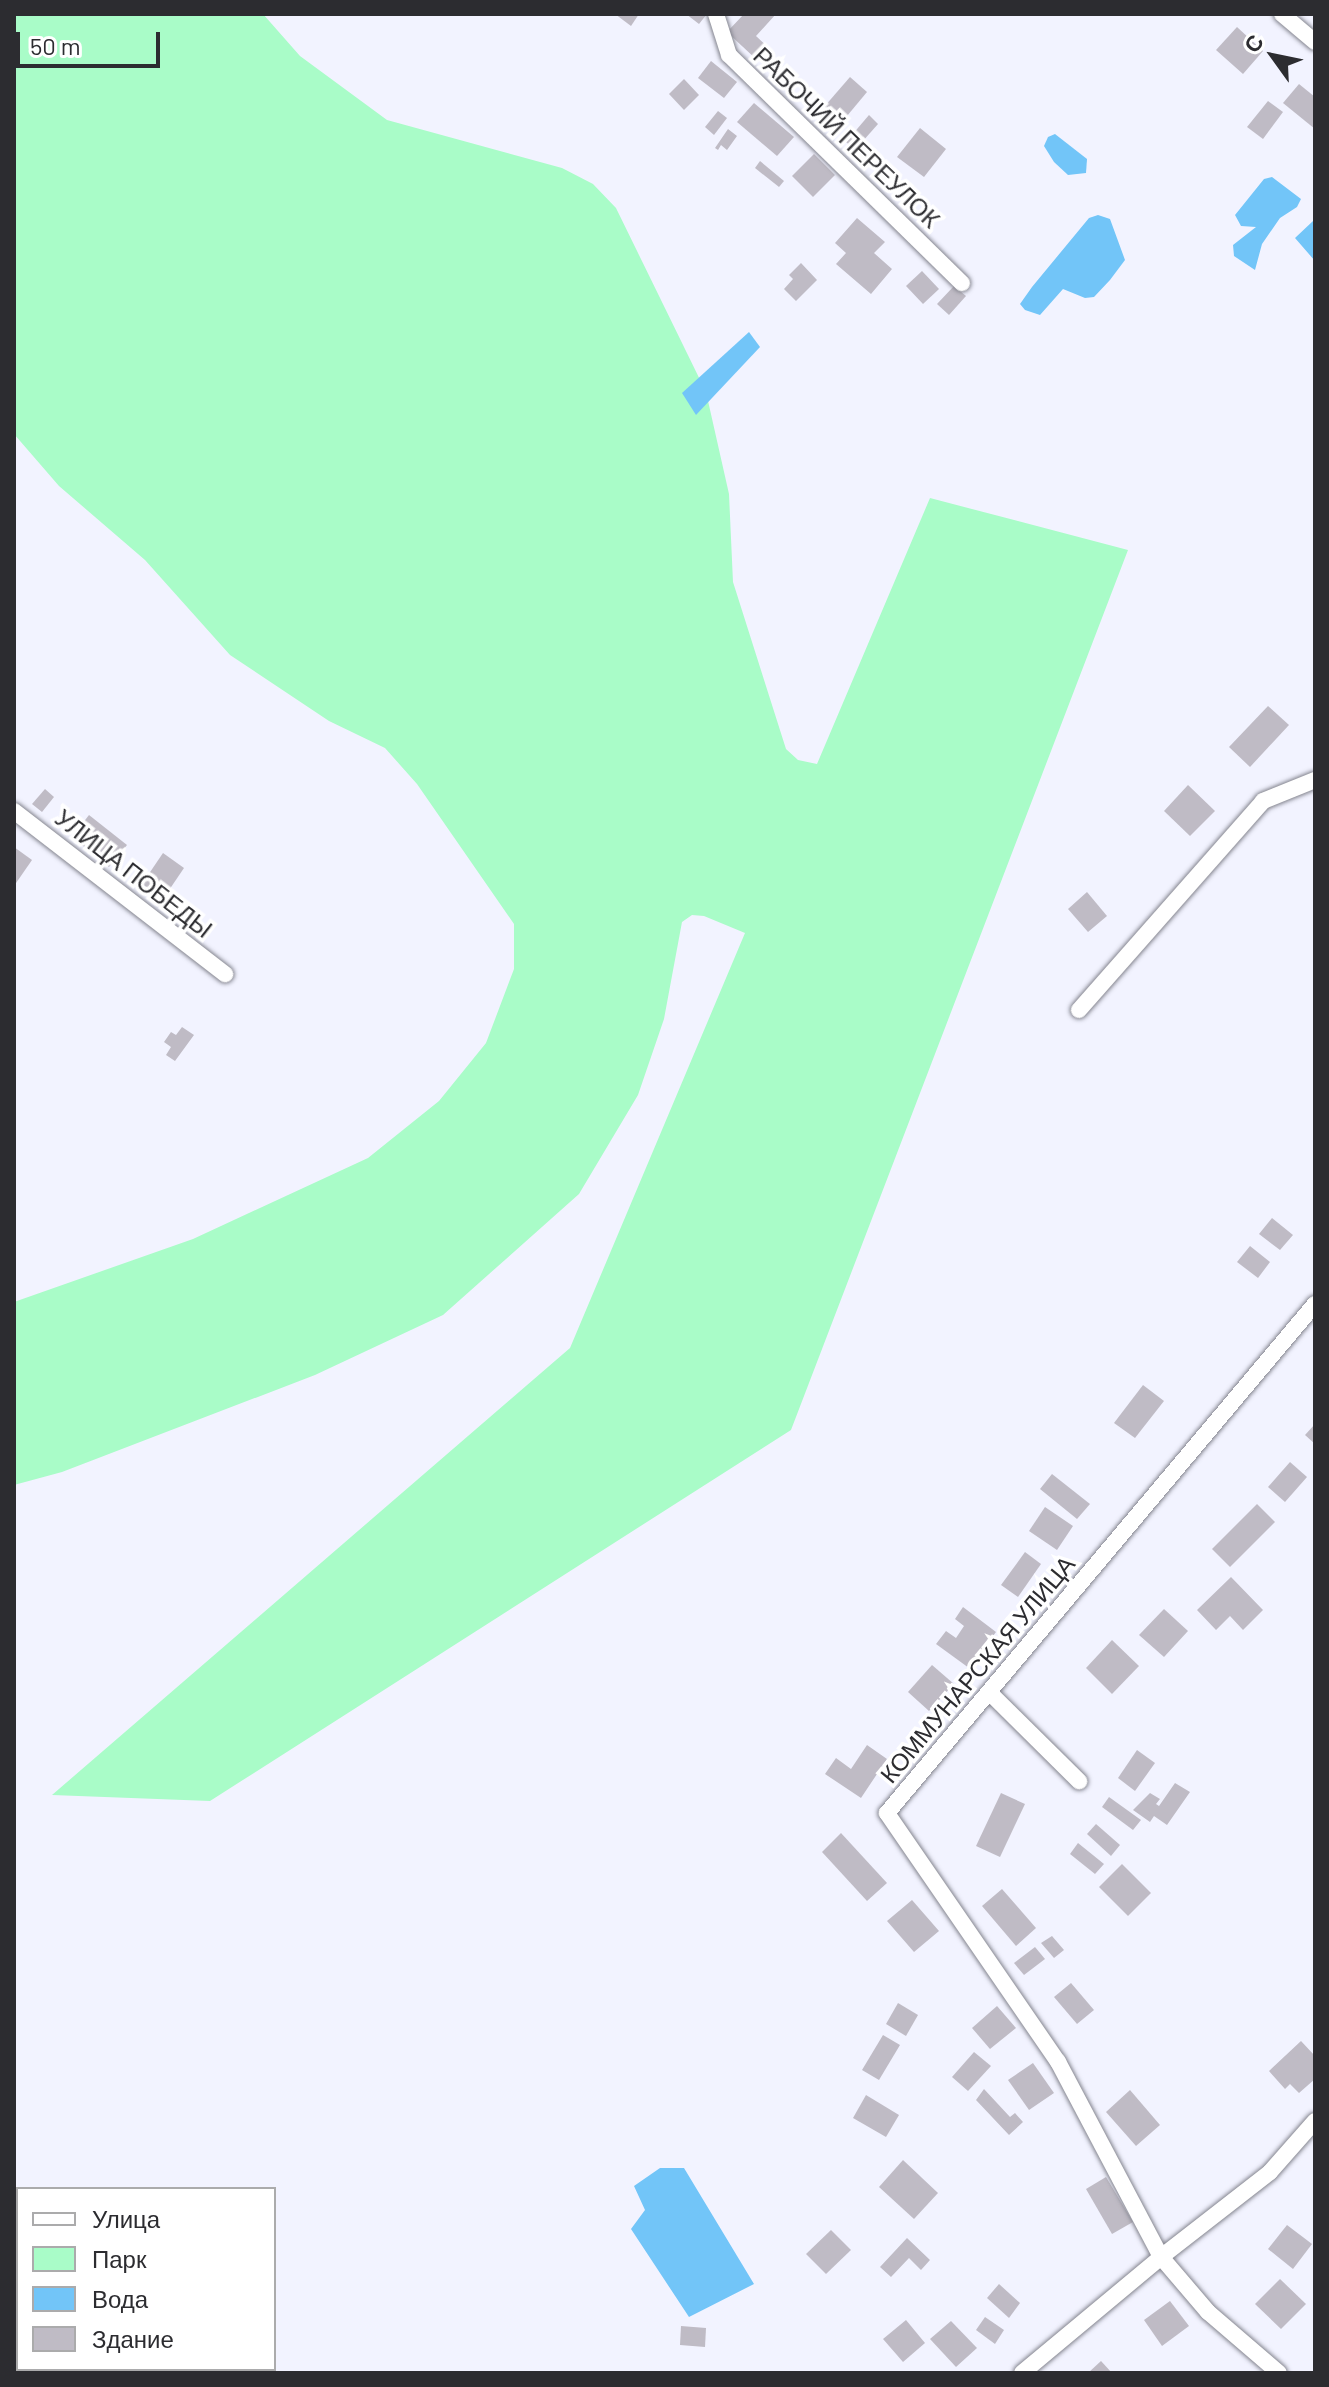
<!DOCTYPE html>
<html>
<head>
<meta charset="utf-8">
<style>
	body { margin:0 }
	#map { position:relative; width:1329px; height:2387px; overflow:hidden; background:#f2f3ff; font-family:Barlow,sans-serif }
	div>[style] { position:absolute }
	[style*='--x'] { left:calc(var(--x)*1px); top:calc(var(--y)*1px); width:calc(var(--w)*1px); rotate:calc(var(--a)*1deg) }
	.green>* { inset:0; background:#a9fcc8 }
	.water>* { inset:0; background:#72c5f8 }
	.building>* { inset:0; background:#bfbbc5 }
	.roads { filter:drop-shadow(0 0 2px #84858f) drop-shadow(0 0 2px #84858f) }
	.street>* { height:16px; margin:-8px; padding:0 8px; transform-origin:8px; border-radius:8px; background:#fff }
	span { translate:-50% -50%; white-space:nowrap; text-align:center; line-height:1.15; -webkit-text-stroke:7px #fff; paint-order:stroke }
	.street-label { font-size:24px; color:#2c2c30 }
	.frame { position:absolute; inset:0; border:16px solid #2c2c30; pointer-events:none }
	.legend { position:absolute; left:16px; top:2187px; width:260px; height:184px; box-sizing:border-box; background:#fff; border:2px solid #ababac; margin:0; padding:10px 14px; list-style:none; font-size:24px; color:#2c2c30 }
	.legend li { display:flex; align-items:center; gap:16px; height:40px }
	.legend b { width:40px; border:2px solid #ababac }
	.north { position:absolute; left:1233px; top:16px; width:80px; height:80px; -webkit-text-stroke:6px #fff; paint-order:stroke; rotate:303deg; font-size:22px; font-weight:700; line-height:32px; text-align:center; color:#2c2c30 }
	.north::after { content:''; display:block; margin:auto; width:28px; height:36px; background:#2c2c30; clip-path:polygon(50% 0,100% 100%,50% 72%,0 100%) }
	.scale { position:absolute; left:16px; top:32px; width:144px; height:36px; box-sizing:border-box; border:4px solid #2c2c30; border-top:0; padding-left:10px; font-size:24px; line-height:28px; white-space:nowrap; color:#2c2c30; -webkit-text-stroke:6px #fff; paint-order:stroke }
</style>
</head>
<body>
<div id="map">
	<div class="green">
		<i style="clip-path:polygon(14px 14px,263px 14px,300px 56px,387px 120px,562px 168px,593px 184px,616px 208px,706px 392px,729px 494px,733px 582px,786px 749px,798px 760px,817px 764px,930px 498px,1128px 550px,791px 1430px,210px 1801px,52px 1795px,570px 1348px,745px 933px,704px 916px,692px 915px,682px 922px,664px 1019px,638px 1095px,579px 1194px,443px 1315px,315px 1375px,62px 1472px,14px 1485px,14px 1302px,193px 1239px,368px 1158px,439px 1101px,486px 1043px,514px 969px,514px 924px,417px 784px,385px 748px,329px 721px,230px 655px,145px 560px,59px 486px,14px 434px)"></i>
	</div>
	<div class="water">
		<i style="clip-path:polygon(1055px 134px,1087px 159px,1086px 173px,1068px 175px,1054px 162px,1044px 146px,1048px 137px)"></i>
		<i style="clip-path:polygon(1272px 177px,1301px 199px,1297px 207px,1280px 218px,1262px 244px,1255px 270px,1234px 256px,1233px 245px,1256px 227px,1241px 226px,1235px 215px,1264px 179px)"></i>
		<i style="clip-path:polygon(1315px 214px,1315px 261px,1295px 238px,1313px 221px)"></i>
		<i style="clip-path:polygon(1098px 215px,1110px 219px,1125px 260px,1110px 280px,1094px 297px,1085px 298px,1063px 289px,1040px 315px,1025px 310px,1020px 304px,1032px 287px,1089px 218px)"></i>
		<i style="clip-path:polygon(749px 332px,760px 347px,696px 415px,682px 393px)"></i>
		<i style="clip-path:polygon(660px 2168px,684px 2168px,754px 2284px,689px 2317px,631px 2229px,645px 2210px,634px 2186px)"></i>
	</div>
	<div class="building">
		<i style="clip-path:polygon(615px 14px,639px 14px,631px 26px)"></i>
		<i style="clip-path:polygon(686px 14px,707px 14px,699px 24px)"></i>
		<i style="clip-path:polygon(744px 14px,776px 14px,756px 36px,770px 49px,758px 61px,727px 32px)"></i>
		<i style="clip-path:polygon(1237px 27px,1263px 51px,1243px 74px,1216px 50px)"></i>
		<i style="clip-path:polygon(711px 61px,737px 82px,724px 98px,698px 78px)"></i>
		<i style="clip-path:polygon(850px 77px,867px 92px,842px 122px,824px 107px)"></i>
		<i style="clip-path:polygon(684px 79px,699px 95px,684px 110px,669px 94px)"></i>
		<i style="clip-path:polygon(1299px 84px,1315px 97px,1315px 129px,1283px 103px)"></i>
		<i style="clip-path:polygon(1268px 101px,1283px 112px,1263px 139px,1247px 127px)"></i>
		<i style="clip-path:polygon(754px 103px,794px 137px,777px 156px,737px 122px)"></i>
		<i style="clip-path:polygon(718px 111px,727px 118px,714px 135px,705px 127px)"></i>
		<i style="clip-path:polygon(869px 115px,878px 124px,855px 150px,846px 142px)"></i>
		<i style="clip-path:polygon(920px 128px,946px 149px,924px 177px,897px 157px)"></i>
		<i style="clip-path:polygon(728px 129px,737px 136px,727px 150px,721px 145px,718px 150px,715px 148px)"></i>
		<i style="clip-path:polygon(814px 154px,835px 175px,813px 197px,792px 176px)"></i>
		<i style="clip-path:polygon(760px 161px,784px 181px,779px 187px,755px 168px)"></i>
		<i style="clip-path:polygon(857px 218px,885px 242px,874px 253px,892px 269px,871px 294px,836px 264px,846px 253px,835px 243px)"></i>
		<i style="clip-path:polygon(801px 263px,817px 280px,796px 301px,784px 289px,793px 279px,789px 275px)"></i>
		<i style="clip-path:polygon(922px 271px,939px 289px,923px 304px,906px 286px)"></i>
		<i style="clip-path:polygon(954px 286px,966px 296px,949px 315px,937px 304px)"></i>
		<i style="clip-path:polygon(1268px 706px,1289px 725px,1250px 767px,1229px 747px)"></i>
		<i style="clip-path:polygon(1188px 785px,1215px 811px,1190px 836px,1164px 811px)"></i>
		<i style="clip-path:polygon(45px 789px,54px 797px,42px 812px,32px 804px)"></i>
		<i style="clip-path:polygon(89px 815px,127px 845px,109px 867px,72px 837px)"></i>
		<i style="clip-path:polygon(14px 847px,32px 860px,14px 886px)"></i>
		<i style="clip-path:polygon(163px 853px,184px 868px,163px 899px,142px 884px)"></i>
		<i style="clip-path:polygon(1087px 892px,1107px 916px,1088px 932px,1068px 909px)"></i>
		<i style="clip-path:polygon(182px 1027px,194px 1035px,175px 1061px,166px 1055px,171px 1047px,164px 1042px,171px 1032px,176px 1035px)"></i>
		<i style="clip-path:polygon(1272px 1218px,1293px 1235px,1280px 1250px,1259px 1234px)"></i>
		<i style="clip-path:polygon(1250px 1246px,1270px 1262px,1258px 1278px,1237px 1262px)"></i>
		<i style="clip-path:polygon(1143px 1385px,1164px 1401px,1135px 1438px,1114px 1423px)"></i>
		<i style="clip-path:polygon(1315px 1424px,1315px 1444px,1305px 1435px)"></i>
		<i style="clip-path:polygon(1290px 1462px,1307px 1477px,1285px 1502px,1268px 1487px)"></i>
		<i style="clip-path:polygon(1052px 1474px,1090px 1504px,1077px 1519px,1040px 1489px)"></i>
		<i style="clip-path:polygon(1257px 1504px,1275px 1522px,1230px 1567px,1212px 1549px)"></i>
		<i style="clip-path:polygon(1045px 1507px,1073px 1526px,1057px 1550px,1029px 1531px)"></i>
		<i style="clip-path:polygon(1025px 1552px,1041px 1564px,1018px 1597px,1001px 1585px)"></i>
		<i style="clip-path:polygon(1231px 1577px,1263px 1610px,1243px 1630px,1230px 1616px,1216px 1630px,1197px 1610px)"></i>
		<i style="clip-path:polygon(963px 1607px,996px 1632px,969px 1668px,936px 1644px,946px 1631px,956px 1638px,964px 1626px,955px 1619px)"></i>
		<i style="clip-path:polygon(1164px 1609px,1188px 1631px,1164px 1657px,1139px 1635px)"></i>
		<i style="clip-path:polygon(1112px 1640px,1139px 1666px,1112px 1694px,1086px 1668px)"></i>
		<i style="clip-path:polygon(932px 1665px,954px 1684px,929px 1711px,908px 1692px)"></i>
		<i style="clip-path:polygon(867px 1745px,887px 1759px,861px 1798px,825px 1774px,836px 1758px,851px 1769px)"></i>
		<i style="clip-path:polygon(1137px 1750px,1155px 1763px,1135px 1791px,1118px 1778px)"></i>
		<i style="clip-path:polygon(1175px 1783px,1190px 1792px,1167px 1825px,1154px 1816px,1150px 1822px,1133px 1810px,1150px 1793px,1160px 1799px,1156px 1804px,1159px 1806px)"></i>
		<i style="clip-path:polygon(1001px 1793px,1025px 1804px,1000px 1857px,976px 1846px)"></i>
		<i style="clip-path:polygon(1109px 1797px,1141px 1820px,1133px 1830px,1102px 1807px)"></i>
		<i style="clip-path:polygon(1096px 1824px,1120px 1845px,1111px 1856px,1087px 1834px)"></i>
		<i style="clip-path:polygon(841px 1833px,887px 1883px,867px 1901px,822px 1852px)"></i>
		<i style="clip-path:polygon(1078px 1843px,1104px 1864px,1095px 1874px,1070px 1854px)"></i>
		<i style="clip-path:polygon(1122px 1864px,1151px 1893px,1128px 1916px,1099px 1887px)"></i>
		<i style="clip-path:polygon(1002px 1889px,1036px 1928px,1016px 1946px,982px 1906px)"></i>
		<i style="clip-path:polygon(912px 1900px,939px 1931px,914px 1952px,887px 1921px)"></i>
		<i style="clip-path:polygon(1052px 1936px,1064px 1950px,1054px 1958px,1041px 1943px)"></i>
		<i style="clip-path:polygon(1035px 1947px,1045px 1959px,1024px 1975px,1014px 1963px)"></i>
		<i style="clip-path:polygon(1071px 1983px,1094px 2010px,1077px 2024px,1054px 1997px)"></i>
		<i style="clip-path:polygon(898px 2003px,918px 2015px,906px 2036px,886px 2024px)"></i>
		<i style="clip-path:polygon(997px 2006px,1016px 2028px,990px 2049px,972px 2028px)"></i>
		<i style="clip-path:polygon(883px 2035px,900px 2045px,879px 2080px,862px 2070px)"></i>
		<i style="clip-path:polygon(1301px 2041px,1315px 2056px,1315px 2079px,1299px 2093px,1290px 2084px,1285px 2089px,1269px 2071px)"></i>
		<i style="clip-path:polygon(974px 2052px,991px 2066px,968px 2091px,952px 2077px)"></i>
		<i style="clip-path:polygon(1033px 2063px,1054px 2093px,1029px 2110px,1008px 2080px)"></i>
		<i style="clip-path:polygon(984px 2089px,1010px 2117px,1015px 2113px,1023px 2122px,1009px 2135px,976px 2100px)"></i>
		<i style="clip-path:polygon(1130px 2090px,1160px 2125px,1136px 2146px,1106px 2112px)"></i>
		<i style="clip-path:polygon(866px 2095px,899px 2115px,886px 2137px,853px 2118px)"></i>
		<i style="clip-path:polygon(903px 2160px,938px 2193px,914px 2219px,879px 2187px)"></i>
		<i style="clip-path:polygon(1106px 2177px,1133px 2222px,1112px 2234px,1086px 2189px)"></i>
		<i style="clip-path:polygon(1287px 2225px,1312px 2244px,1293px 2269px,1268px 2249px)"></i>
		<i style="clip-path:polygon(831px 2230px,851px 2250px,826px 2274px,806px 2254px)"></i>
		<i style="clip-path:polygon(907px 2238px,930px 2260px,921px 2270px,909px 2258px,891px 2277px,880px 2267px)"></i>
		<i style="clip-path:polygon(1280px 2279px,1306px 2304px,1281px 2329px,1255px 2304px)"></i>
		<i style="clip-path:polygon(999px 2284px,1020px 2303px,1009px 2318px,987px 2298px)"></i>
		<i style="clip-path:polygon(1170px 2301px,1189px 2326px,1162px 2346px,1144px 2320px)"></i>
		<i style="clip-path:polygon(985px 2317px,1004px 2330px,995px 2344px,976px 2330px)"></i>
		<i style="clip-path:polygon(906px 2320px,925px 2343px,903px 2362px,883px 2339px)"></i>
		<i style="clip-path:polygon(951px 2321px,977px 2348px,956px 2367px,930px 2339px)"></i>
		<i style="clip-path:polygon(681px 2326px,706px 2328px,705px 2347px,680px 2345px)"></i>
		<i style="clip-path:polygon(1101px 2361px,1112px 2373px,1088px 2373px)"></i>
	</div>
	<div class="roads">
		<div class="street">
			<i style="--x:716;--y:14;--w:43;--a:72.4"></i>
			<i style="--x:729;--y:55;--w:326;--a:44.4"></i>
			<i style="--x:1282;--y:14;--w:43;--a:40.3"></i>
			<i style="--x:14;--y:811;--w:267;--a:37.7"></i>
			<i style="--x:1079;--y:1010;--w:278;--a:-48.6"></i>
			<i style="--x:1263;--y:801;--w:56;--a:-22"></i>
			<i style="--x:989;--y:1692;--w:127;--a:44.7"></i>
			<i style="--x:1022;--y:2373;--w:181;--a:-39.8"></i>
			<i style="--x:1161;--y:2257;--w:138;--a:-37.9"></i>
			<i style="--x:1270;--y:2172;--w:68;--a:-48.6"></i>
			<i style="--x:1279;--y:2373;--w:94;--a:-139.3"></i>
			<i style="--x:1208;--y:2312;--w:72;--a:-130.5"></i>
			<i style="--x:1161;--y:2257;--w:221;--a:-117.8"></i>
			<i style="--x:1058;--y:2062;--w:302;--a:-124.5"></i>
			<i style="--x:887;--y:1813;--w:665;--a:-49.94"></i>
		</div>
	</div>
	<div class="street-label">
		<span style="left:847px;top:137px;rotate:44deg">РАБОЧИЙ ПЕРЕУЛОК</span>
		<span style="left:134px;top:873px;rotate:38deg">УЛИЦА ПОБЕДЫ</span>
		<span style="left:977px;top:1669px;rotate:-50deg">КОММУНАРСКАЯ УЛИЦА</span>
	</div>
	<div class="frame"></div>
	<ul class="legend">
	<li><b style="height:10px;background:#fff"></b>Улица</li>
	<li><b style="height:22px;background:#a9fcc8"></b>Парк</li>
	<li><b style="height:22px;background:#72c5f8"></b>Вода</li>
	<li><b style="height:22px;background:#bfbbc5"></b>Здание</li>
	</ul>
	<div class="north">С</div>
	<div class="scale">50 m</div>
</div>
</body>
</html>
